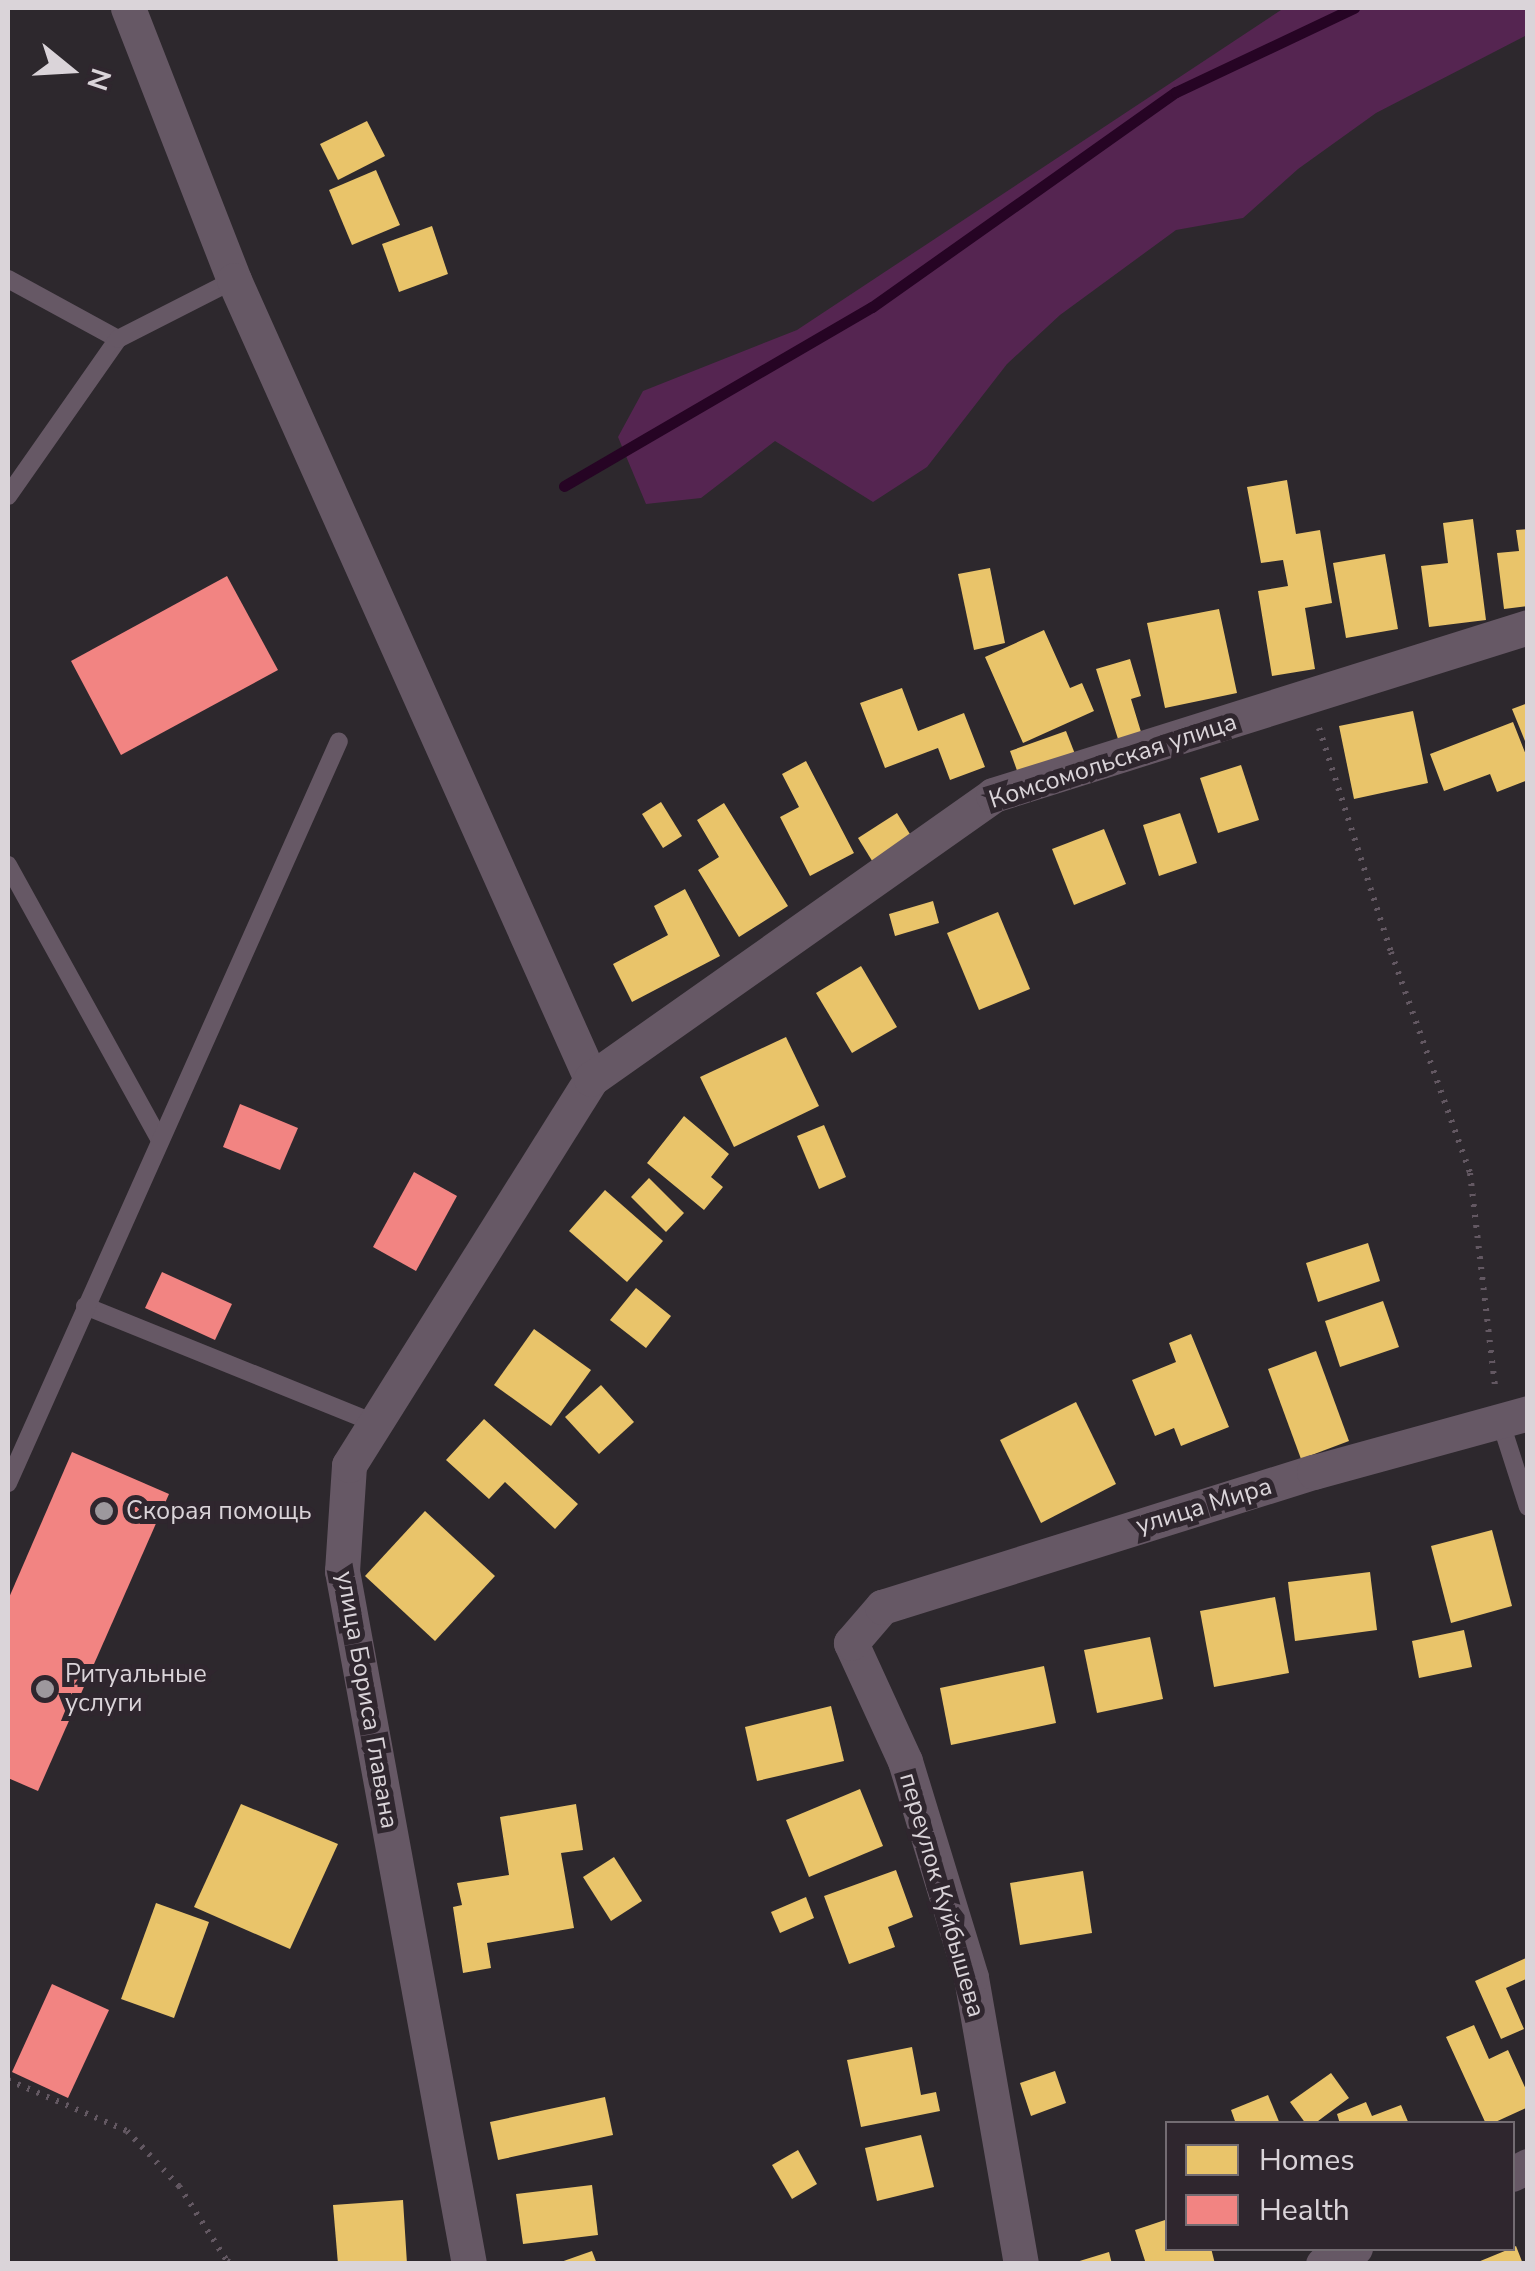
<!DOCTYPE html>
<html>
<head>
<meta charset="utf-8">
<style>
	body { margin:0 }
	#map { position:relative; width:1535px; height:2271px; overflow:hidden; background:#2d282d; font-family:"Nunito Sans",sans-serif }
	div>[style] { position:absolute }
	[style*='--x'] { left:calc(var(--x)*1px); top:calc(var(--y)*1px); width:calc(var(--w)*1px); rotate:calc(var(--a)*1deg) }
	.green>* { inset:0; background:#552551 }
	.homes>* { inset:0; background:#e9c46a }
	.health>* { inset:0; background:#f28482 }
	.stream>* { height:11px; margin:-5.5px; padding:0 5.5px; transform-origin:5.5px; border-radius:5.5px; background:#260424 }
	.path>* { height:6px; margin-top:-3px; transform-origin:0; background:repeating-linear-gradient(90deg,#635862 0 2.5px,transparent 0 10.5px) }
	.service>* { height:18px; margin:-9px; padding:0 9px; transform-origin:9px; border-radius:9px; background:#665865 }
	.minor>* { height:35px; margin:-17.5px; padding:0 17.5px; transform-origin:17.5px; border-radius:17.5px; background:#665865 }
	.dots>* { width:28px; height:28px; translate:-50% -50%; box-sizing:border-box; border:5px solid #2f262e; border-radius:50% }
	span { translate:-50% -50%; white-space:nowrap; text-align:center; line-height:1.15; -webkit-text-stroke:10px #2f262e; paint-order:stroke }
	.street-label { font-size:25px; color:#dad4d9 }
	.poi-label { font-size:25px; color:#dad4d9 }
	.left { translate:0 -50%; text-align:left }
	.frame { position:absolute; inset:0; border:10px solid #dad4d9; pointer-events:none }
	.legend { position:absolute; left:1165px; top:2121px; width:350px; height:130px; box-sizing:border-box; background:#2f262e; border:2px solid #736c72; margin:0; padding:12px 18px; list-style:none; font-size:30px; color:#dad4d9 }
	.legend li { display:flex; align-items:center; gap:20px; height:50px }
	.legend b { width:50px; border:2px solid #736c72 }
	.north { position:absolute; left:20px; top:20px; width:100px; height:100px; -webkit-text-stroke:8px #2f262e; paint-order:stroke; rotate:108deg; font-size:28px; font-weight:700; line-height:40px; text-align:center; color:#dad4d9 }
	.north::after { content:''; display:block; margin:auto; width:35px; height:45px; background:#dad4d9; clip-path:polygon(50% 0,100% 100%,50% 72%,0 100%) }
</style>
</head>
<body>
<div id="map">
	<div class="green">
		<i style="clip-path:polygon(1284px 8px,1527px 8px,1527px 35px,1376px 113px,1298px 169px,1243px 218px,1176px 230px,1060px 315px,1007px 364px,927px 467px,873px 502px,775px 441px,701px 498px,646px 504px,618px 437px,643px 391px,797px 330px)"></i>
	</div>
	<div class="homes">
		<i style="clip-path:polygon(367px 121px,385px 156px,338px 180px,320px 144px)"></i>
		<i style="clip-path:polygon(376px 170px,400px 225px,352px 245px,329px 190px)"></i>
		<i style="clip-path:polygon(432px 226px,448px 274px,399px 292px,382px 244px)"></i>
		<i style="clip-path:polygon(1287px 480px,1296px 534px,1320px 530px,1332px 603px,1305px 608px,1315px 669px,1272px 676px,1258px 591px,1288px 586px,1283px 560px,1261px 563px,1247px 487px)"></i>
		<i style="clip-path:polygon(1473px 519px,1486px 620px,1429px 627px,1421px 566px,1448px 563px,1443px 523px)"></i>
		<i style="clip-path:polygon(1528px 529px,1528px 606px,1504px 609px,1497px 553px,1519px 551px,1516px 530px)"></i>
		<i style="clip-path:polygon(1385px 554px,1398px 629px,1346px 638px,1333px 563px)"></i>
		<i style="clip-path:polygon(990px 568px,1005px 643px,974px 650px,958px 574px)"></i>
		<i style="clip-path:polygon(1219px 609px,1237px 693px,1165px 708px,1147px 623px)"></i>
		<i style="clip-path:polygon(1044px 630px,1070px 688px,1082px 683px,1094px 711px,1023px 743px,985px 657px)"></i>
		<i style="clip-path:polygon(1130px 659px,1141px 696px,1131px 699px,1141px 732px,1118px 739px,1096px 669px)"></i>
		<i style="clip-path:polygon(902px 688px,918px 731px,964px 713px,985px 767px,950px 780px,938px 748px,885px 768px,860px 703px)"></i>
		<i style="clip-path:polygon(1528px 703px,1528px 746px,1527px 746px,1512px 709px)"></i>
		<i style="clip-path:polygon(1413px 711px,1428px 783px,1354px 799px,1339px 726px)"></i>
		<i style="clip-path:polygon(1513px 722px,1528px 760px,1528px 780px,1497px 792px,1490px 774px,1444px 791px,1430px 754px)"></i>
		<i style="clip-path:polygon(1066px 731px,1075px 754px,1019px 776px,1010px 751px)"></i>
		<i style="clip-path:polygon(806px 761px,854px 853px,810px 876px,780px 817px,799px 807px,782px 774px)"></i>
		<i style="clip-path:polygon(1241px 765px,1259px 820px,1218px 833px,1200px 778px)"></i>
		<i style="clip-path:polygon(661px 802px,682px 836px,663px 848px,642px 814px)"></i>
		<i style="clip-path:polygon(724px 803px,788px 906px,739px 937px,698px 870px,719px 857px,697px 820px)"></i>
		<i style="clip-path:polygon(897px 813px,913px 839px,874px 864px,858px 838px)"></i>
		<i style="clip-path:polygon(1180px 813px,1197px 863px,1159px 876px,1143px 825px)"></i>
		<i style="clip-path:polygon(1104px 829px,1126px 884px,1074px 905px,1052px 849px)"></i>
		<i style="clip-path:polygon(685px 889px,720px 956px,632px 1002px,613px 964px,668px 935px,654px 906px)"></i>
		<i style="clip-path:polygon(933px 901px,939px 923px,895px 936px,889px 914px)"></i>
		<i style="clip-path:polygon(998px 912px,1030px 989px,979px 1010px,947px 933px)"></i>
		<i style="clip-path:polygon(861px 966px,897px 1027px,852px 1053px,816px 993px)"></i>
		<i style="clip-path:polygon(786px 1037px,819px 1106px,734px 1147px,700px 1077px)"></i>
		<i style="clip-path:polygon(684px 1116px,729px 1154px,711px 1177px,723px 1187px,704px 1210px,647px 1163px)"></i>
		<i style="clip-path:polygon(824px 1125px,846px 1177px,819px 1189px,797px 1136px)"></i>
		<i style="clip-path:polygon(649px 1178px,684px 1213px,666px 1232px,631px 1197px)"></i>
		<i style="clip-path:polygon(605px 1190px,663px 1241px,627px 1282px,569px 1231px)"></i>
		<i style="clip-path:polygon(1368px 1243px,1380px 1281px,1318px 1302px,1306px 1263px)"></i>
		<i style="clip-path:polygon(636px 1288px,671px 1316px,646px 1348px,610px 1320px)"></i>
		<i style="clip-path:polygon(1383px 1301px,1399px 1347px,1340px 1367px,1325px 1321px)"></i>
		<i style="clip-path:polygon(534px 1329px,591px 1370px,551px 1426px,494px 1385px)"></i>
		<i style="clip-path:polygon(1191px 1334px,1229px 1427px,1181px 1446px,1174px 1428px,1155px 1436px,1132px 1380px,1176px 1362px,1169px 1343px)"></i>
		<i style="clip-path:polygon(1316px 1351px,1349px 1441px,1301px 1459px,1268px 1369px)"></i>
		<i style="clip-path:polygon(601px 1385px,634px 1422px,599px 1454px,565px 1417px)"></i>
		<i style="clip-path:polygon(1076px 1402px,1116px 1484px,1041px 1523px,1000px 1440px)"></i>
		<i style="clip-path:polygon(484px 1419px,578px 1504px,555px 1529px,505px 1482px,489px 1499px,446px 1460px)"></i>
		<i style="clip-path:polygon(425px 1511px,495px 1576px,435px 1641px,365px 1576px)"></i>
		<i style="clip-path:polygon(1492px 1530px,1512px 1606px,1451px 1623px,1431px 1546px)"></i>
		<i style="clip-path:polygon(1370px 1572px,1377px 1630px,1295px 1641px,1288px 1582px)"></i>
		<i style="clip-path:polygon(1275px 1597px,1289px 1673px,1214px 1687px,1200px 1611px)"></i>
		<i style="clip-path:polygon(1464px 1630px,1472px 1667px,1419px 1678px,1412px 1641px)"></i>
		<i style="clip-path:polygon(1150px 1637px,1163px 1699px,1097px 1713px,1084px 1650px)"></i>
		<i style="clip-path:polygon(1044px 1666px,1056px 1723px,951px 1745px,940px 1688px)"></i>
		<i style="clip-path:polygon(831px 1706px,844px 1761px,757px 1781px,745px 1727px)"></i>
		<i style="clip-path:polygon(860px 1789px,883px 1846px,809px 1877px,786px 1820px)"></i>
		<i style="clip-path:polygon(241px 1804px,338px 1844px,290px 1949px,194px 1907px)"></i>
		<i style="clip-path:polygon(576px 1804px,583px 1850px,561px 1853px,574px 1928px,487px 1943px,491px 1968px,463px 1973px,453px 1907px,462px 1905px,457px 1883px,509px 1875px,500px 1817px)"></i>
		<i style="clip-path:polygon(614px 1857px,642px 1901px,611px 1921px,583px 1877px)"></i>
		<i style="clip-path:polygon(896px 1870px,913px 1917px,888px 1927px,895px 1947px,849px 1964px,824px 1896px)"></i>
		<i style="clip-path:polygon(1083px 1871px,1092px 1933px,1020px 1945px,1010px 1883px)"></i>
		<i style="clip-path:polygon(806px 1897px,814px 1918px,780px 1933px,771px 1912px)"></i>
		<i style="clip-path:polygon(156px 1903px,209px 1922px,174px 2018px,121px 1999px)"></i>
		<i style="clip-path:polygon(1528px 1957px,1528px 1978px,1506px 1988px,1524px 2029px,1501px 2039px,1475px 1981px)"></i>
		<i style="clip-path:polygon(1474px 2025px,1489px 2059px,1508px 2050px,1528px 2094px,1528px 2107px,1491px 2124px,1486px 2124px,1446px 2037px)"></i>
		<i style="clip-path:polygon(912px 2047px,921px 2095px,936px 2092px,940px 2111px,861px 2127px,847px 2060px)"></i>
		<i style="clip-path:polygon(1055px 2071px,1066px 2103px,1031px 2116px,1020px 2083px)"></i>
		<i style="clip-path:polygon(1331px 2073px,1349px 2098px,1314px 2124px,1306px 2124px,1290px 2102px)"></i>
		<i style="clip-path:polygon(1268px 2095px,1280px 2124px,1236px 2124px,1231px 2110px)"></i>
		<i style="clip-path:polygon(605px 2097px,613px 2135px,498px 2160px,490px 2122px)"></i>
		<i style="clip-path:polygon(1366px 2102px,1372px 2116px,1401px 2105px,1409px 2124px,1340px 2124px,1337px 2114px)"></i>
		<i style="clip-path:polygon(921px 2135px,934px 2187px,877px 2201px,865px 2148px)"></i>
		<i style="clip-path:polygon(798px 2150px,817px 2184px,792px 2199px,772px 2165px)"></i>
		<i style="clip-path:polygon(592px 2185px,598px 2235px,523px 2244px,516px 2194px)"></i>
		<i style="clip-path:polygon(403px 2200px,407px 2264px,338px 2264px,333px 2205px)"></i>
		<i style="clip-path:polygon(1168px 2219px,1168px 2248px,1211px 2248px,1215px 2264px,1146px 2264px,1135px 2230px)"></i>
		<i style="clip-path:polygon(1516px 2246px,1523px 2264px,1473px 2264px,1512px 2248px)"></i>
		<i style="clip-path:polygon(592px 2251px,597px 2264px,558px 2264px,558px 2263px)"></i>
		<i style="clip-path:polygon(1109px 2252px,1112px 2264px,1073px 2264px,1073px 2263px)"></i>
	</div>
	<div class="health">
		<i style="clip-path:polygon(227px 576px,278px 670px,121px 755px,71px 661px)"></i>
		<i style="clip-path:polygon(240px 1104px,298px 1128px,280px 1170px,223px 1147px)"></i>
		<i style="clip-path:polygon(414px 1172px,457px 1196px,416px 1271px,373px 1247px)"></i>
		<i style="clip-path:polygon(162px 1272px,232px 1304px,215px 1340px,145px 1308px)"></i>
		<i style="clip-path:polygon(72px 1452px,169px 1494px,38px 1791px,8px 1778px,8px 1600px)"></i>
		<i style="clip-path:polygon(52px 1984px,109px 2010px,68px 2098px,12px 2072px)"></i>
	</div>
	<div class="stream">
		<i style="--x:564;--y:486;--w:356;--a:-30.2"></i>
		<i style="--x:872;--y:307;--w:372;--a:-35.3"></i>
		<i style="--x:1176;--y:92;--w:197;--a:-25.3"></i>
	</div>
	<div class="path">
		<i style="--x:1319;--y:728;--w:235;--a:72.2"></i>
		<i style="--x:1391;--y:952;--w:235;--a:70.3"></i>
		<i style="--x:1470;--y:1173;--w:213;--a:83.3"></i>
		<i style="--x:8;--y:2080;--w:129;--a:23.2"></i>
		<i style="--x:127;--y:2131;--w:76;--a:46.6"></i>
		<i style="--x:179;--y:2186;--w:89;--a:57.4"></i>
		<i style="--x:227;--y:2261;--w:7;--a:27"></i>
	</div>
	<div class="service">
		<i style="--x:8;--y:279;--w:125;--a:28.6"></i>
		<i style="--x:8;--y:496;--w:192;--a:-55"></i>
		<i style="--x:118;--y:339;--w:130;--a:-27"></i>
		<i style="--x:8;--y:865;--w:313;--a:61.1"></i>
		<i style="--x:85;--y:1306;--w:313;--a:22"></i>
		<i style="--x:1500;--y:1420;--w:91;--a:72.2"></i>
		<i style="--x:8;--y:1483;--w:812;--a:-65.96"></i>
	</div>
	<div class="minor">
		<i style="--x:128;--y:8;--w:292;--a:68.7"></i>
		<i style="--x:234;--y:280;--w:875;--a:65.92"></i>
		<i style="--x:1512;--y:2174;--w:18;--a:-27"></i>
		<i style="--x:469;--y:2264;--w:705;--a:-100.38"></i>
		<i style="--x:342;--y:1571;--w:106;--a:-86.2"></i>
		<i style="--x:349;--y:1465;--w:456;--a:-57.9"></i>
		<i style="--x:591;--y:1079;--w:492;--a:-35.2"></i>
		<i style="--x:993;--y:795;--w:561;--a:-17.43"></i>
		<i style="--x:1021;--y:2264;--w:291;--a:-99.9"></i>
		<i style="--x:971;--y:1977;--w:226;--a:-107"></i>
		<i style="--x:905;--y:1761;--w:130;--a:-114.6"></i>
		<i style="--x:851;--y:1643;--w:48;--a:-49.3"></i>
		<i style="--x:882;--y:1607;--w:453;--a:-17.4"></i>
		<i style="--x:1314;--y:1472;--w:222;--a:-15.4"></i>
		<i style="--x:1323;--y:2264;--w:36;--a:-27"></i>
	</div>
	<div class="dots">
		<i style="left:104px;top:1511px;background:#9d989d"></i>
		<i style="left:45px;top:1689px;background:#9d989d"></i>
	</div>
	<div class="street-label">
		<span style="left:1113px;top:761px;rotate:-18deg">Комсомольская улица</span>
		<span style="left:1204px;top:1506px;rotate:-17deg">улица Мира</span>
		<span style="left:367px;top:1700px;rotate:80deg">улица Бориса Главана</span>
		<span style="left:942px;top:1895px;rotate:74deg">переулок Куйбышева</span>
	</div>
	<div class="poi-label">
		<span class="left" style="left:126px;top:1511px">Скорая помощь</span>
		<span class="left" style="left:65px;top:1689px">Ритуальные<br>услуги</span>
	</div>
	<div class="frame"></div>
	<ul class="legend">
	<li><b style="height:28px;background:#e9c46a"></b>Homes</li>
	<li><b style="height:28px;background:#f28482"></b>Health</li>
	</ul>
	<div class="north">N</div>
</div>
</body>
</html>
